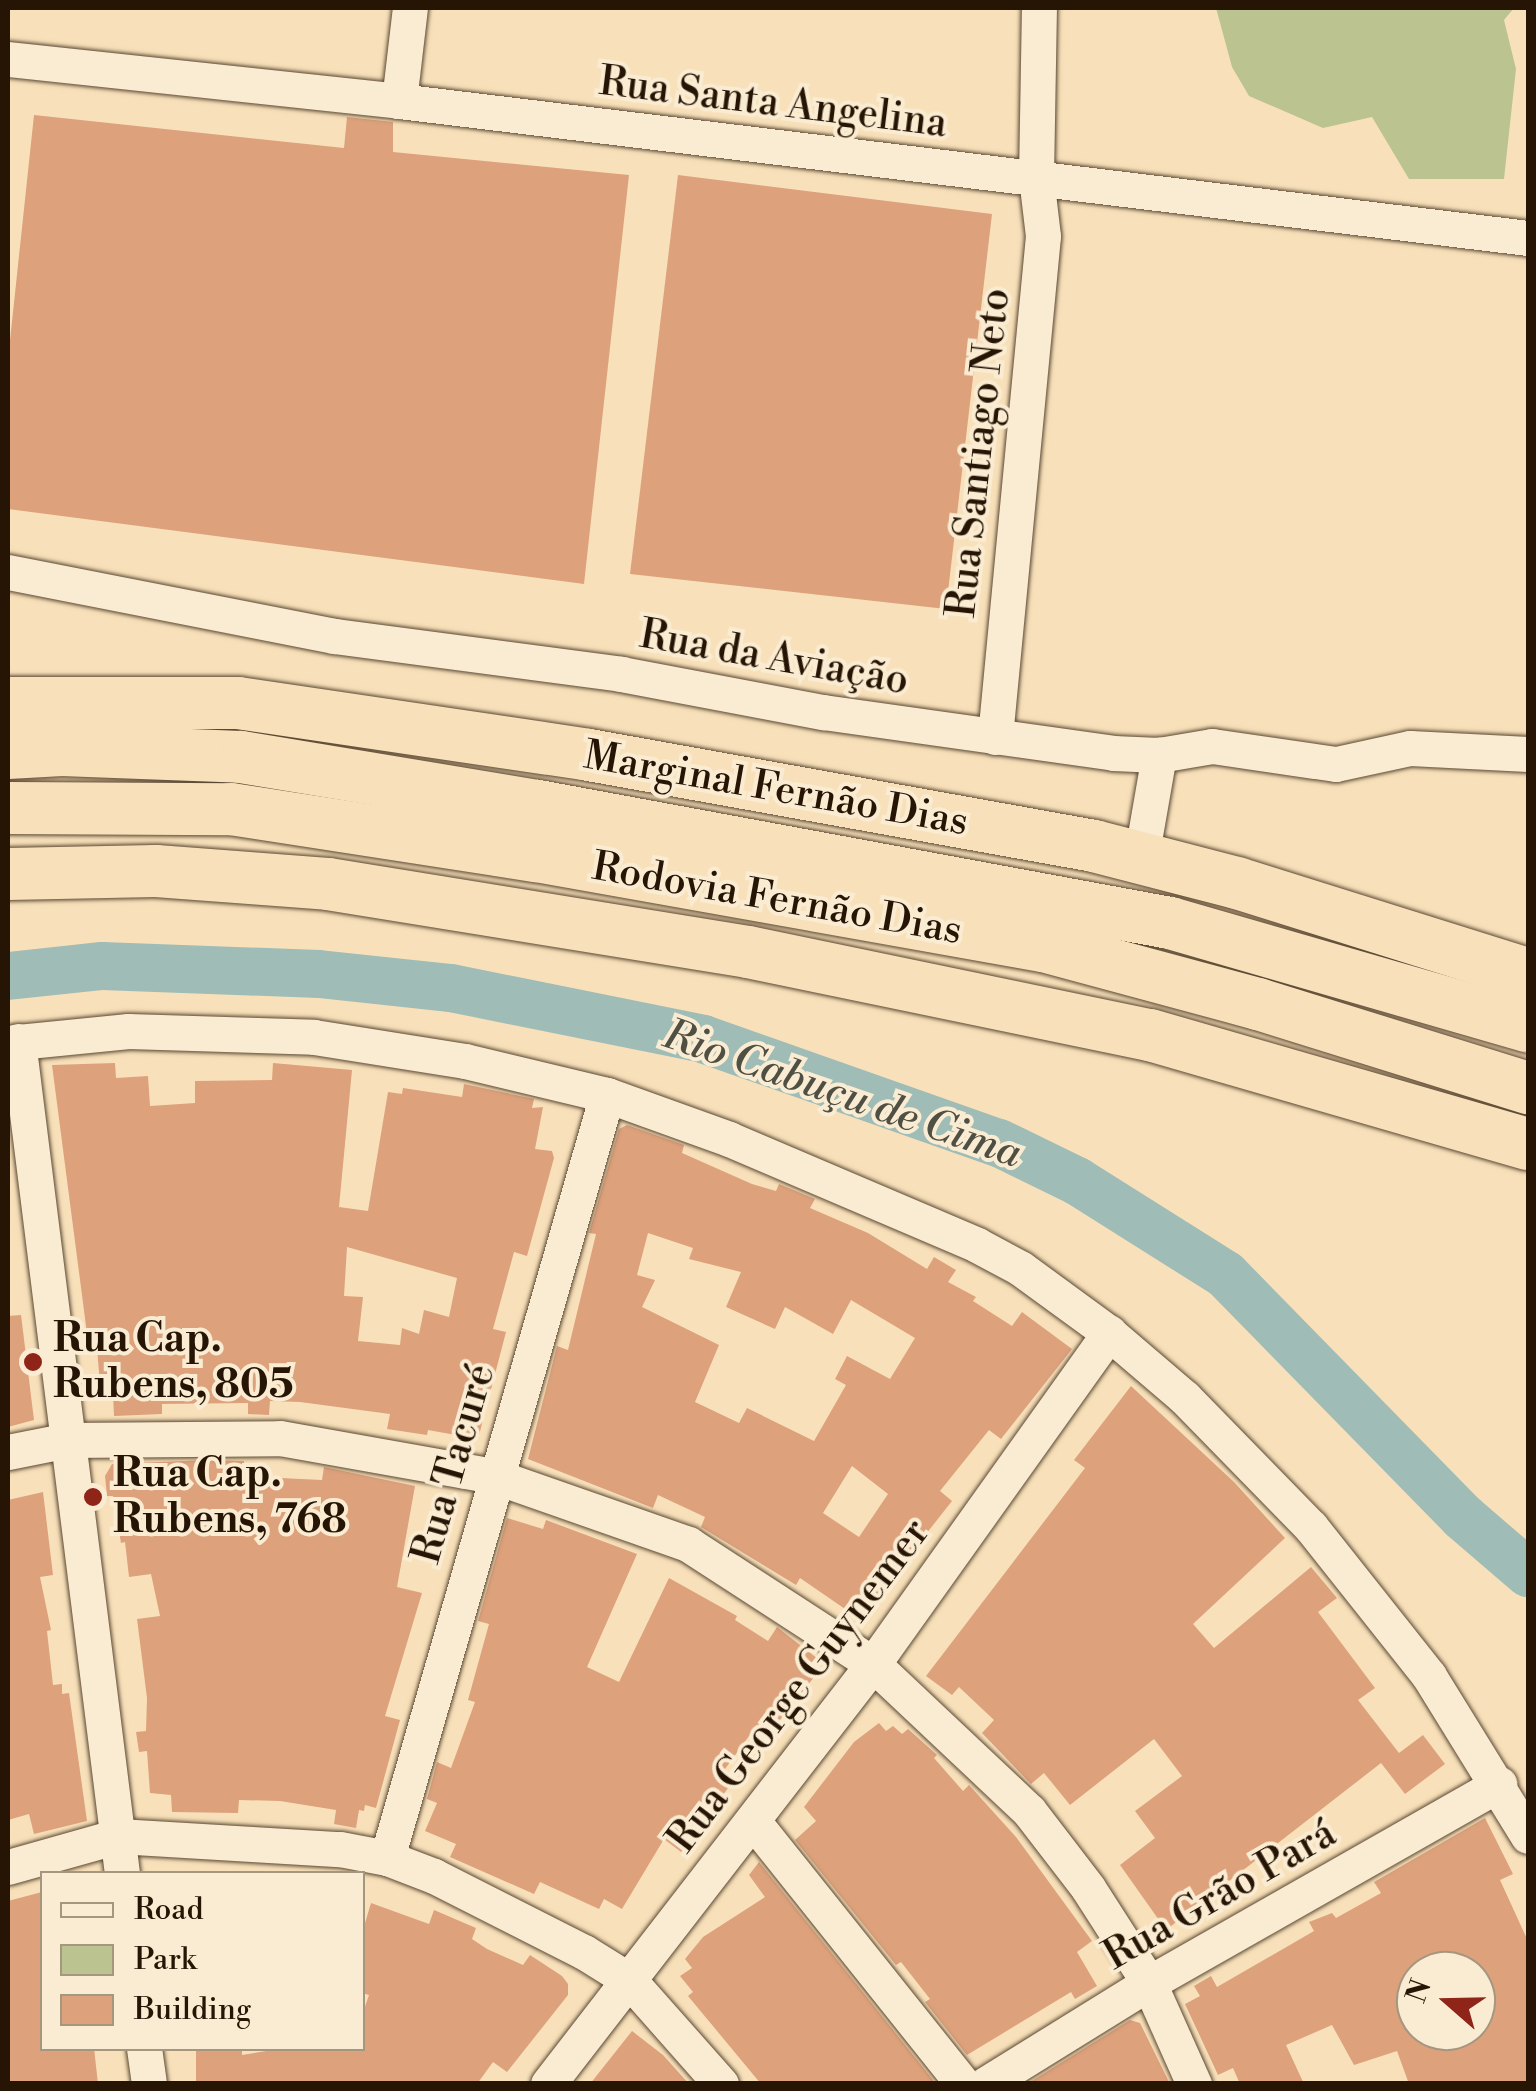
<!DOCTYPE html>
<html>
<head>
<meta charset="utf-8">
<style>
	body { margin:0 }
	#map { position:relative; width:1536px; height:2091px; overflow:hidden; background:#f8e1ba; font-family:"Libre Bodoni",serif }
	div>[style] { position:absolute }
	[style*='--x'] { left:calc(var(--x)*1px); top:calc(var(--y)*1px); width:calc(var(--w)*1px); rotate:calc(var(--a)*1deg) }
	.green>* { inset:0; background:#bbc391 }
	.river>* { height:48px; margin:-24px; padding:0 24px; transform-origin:24px; border-radius:24px; background:#9fbcb7 }
	.building>* { inset:0; background:#dda17c }
	.roads { filter:drop-shadow(0 0 2px #5a4732) drop-shadow(0 0 2px #5a4732) }
	.minor>* { height:35px; margin:-17.5px; padding:0 17.5px; transform-origin:17.5px; border-radius:17.5px; background:#faecd2 }
	.highway>* { height:52px; margin:-26px; padding:0 26px; transform-origin:26px; border-radius:26px; background:#f8e1ba }
	.dots>* { width:28px; height:28px; translate:-50% -50%; box-sizing:border-box; border:5px solid #faecd2; border-radius:50% }
	span { translate:-50% -50%; white-space:nowrap; text-align:center; line-height:1.15; -webkit-text-stroke:8px #faecd2; paint-order:stroke }
	.street-label { font-size:40px; color:#261404 }
	.poi-label { font-size:40px; color:#261404; font-weight:700 }
	.left { translate:0 -50%; text-align:left }
	.water-label { font-size:42px; color:#504f43; font-style:italic }
	.frame { position:absolute; inset:0; border:10px solid #261404; pointer-events:none }
	.legend { position:absolute; left:40px; top:1871px; width:325px; height:180px; box-sizing:border-box; background:#faecd2; border:2px solid #a59680; margin:0; padding:12px 18px; list-style:none; font-size:30px; color:#261404 }
	.legend li { display:flex; align-items:center; gap:20px; height:50px }
	.legend b { width:50px; border:2px solid #a59680 }
	.north { position:absolute; left:1396px; top:1951px; width:100px; height:100px; box-sizing:border-box; background:#faecd2; border:2px solid #a59680; border-radius:50%; rotate:290deg; font-size:28px; font-weight:700; line-height:40px; text-align:center; color:#261404 }
	.north::after { content:''; display:block; margin:auto; width:35px; height:45px; background:#8f2418; clip-path:polygon(50% 0,100% 100%,50% 72%,0 100%) }
</style>
</head>
<body>
<div id="map">
	<div class="green">
		<i style="clip-path:polygon(1216px 8px,1514px 8px,1504px 20px,1516px 69px,1504px 179px,1409px 179px,1372px 117px,1323px 128px,1249px 96px,1232px 67px)"></i>
	</div>
	<div class="river">
		<i style="--x:8;--y:976;--w:95;--a:-6.1"></i>
		<i style="--x:102;--y:966;--w:217;--a:2.1"></i>
		<i style="--x:319;--y:974;--w:133;--a:6.1"></i>
		<i style="--x:451;--y:988;--w:257;--a:11.4"></i>
		<i style="--x:703;--y:1039;--w:314;--a:19.4"></i>
		<i style="--x:999;--y:1143;--w:87;--a:26"></i>
		<i style="--x:1077;--y:1181;--w:176;--a:32.2"></i>
		<i style="--x:1226;--y:1275;--w:339;--a:45.6"></i>
		<i style="--x:1463;--y:1517;--w:86;--a:40.7"></i>
	</div>
	<div class="building">
		<i style="clip-path:polygon(34px 115px,344px 148px,347px 117px,393px 122px,393px 152px,629px 175px,584px 584px,8px 509px,8px 359px)"></i>
		<i style="clip-path:polygon(678px 175px,992px 214px,946px 609px,630px 574px)"></i>
		<i style="clip-path:polygon(evenodd,115px 1063px,116px 1078px,148px 1076px,150px 1106px,195px 1103px,195px 1081px,272px 1080px,273px 1063px,352px 1070px,339px 1207px,368px 1211px,388px 1092px,402px 1094px,403px 1088px,462px 1097px,464px 1084px,534px 1099px,532px 1108px,543px 1107px,535px 1149px,552px 1151px,554px 1158px,527px 1256px,514px 1252px,493px 1329px,506px 1332px,478px 1439px,428px 1430px,427px 1435px,387px 1429px,390px 1414px,300px 1402px,270px 1401px,269px 1415px,248px 1414px,248px 1403px,162px 1404px,162px 1414px,114px 1416px,113px 1395px,101px 1397px,97px 1348px,89px 1349px,52px 1065px,115px 1063px,347px 1247px,457px 1278px,449px 1317px,424px 1310px,419px 1334px,402px 1328px,400px 1345px,358px 1341px,363px 1297px,344px 1296px,347px 1247px)"></i>
		<i style="clip-path:polygon(evenodd,627px 1125px,684px 1145px,682px 1153px,752px 1184px,776px 1191px,779px 1184px,815px 1199px,810px 1208px,868px 1233px,927px 1269px,934px 1257px,956px 1270px,948px 1282px,976px 1297px,973px 1301px,1012px 1326px,1022px 1312px,1072px 1349px,1001px 1439px,989px 1430px,940px 1491px,952px 1501px,867px 1609px,856px 1600px,848px 1611px,800px 1578px,796px 1585px,701px 1527px,705px 1517px,658px 1495px,653px 1508px,528px 1459px,557px 1346px,568px 1350px,596px 1234px,589px 1233px,619px 1129px,627px 1125px,648px 1233px,693px 1248px,689px 1259px,741px 1272px,726px 1307px,775px 1329px,785px 1307px,833px 1334px,851px 1300px,915px 1338px,890px 1379px,847px 1356px,835px 1379px,846px 1385px,814px 1441px,747px 1408px,739px 1423px,695px 1402px,719px 1345px,642px 1307px,655px 1280px,637px 1275px,648px 1233px,627px 1125px,852px 1466px,888px 1494px,859px 1537px,823px 1513px,852px 1466px)"></i>
		<i style="clip-path:polygon(21px 1315px,34px 1420px,8px 1427px,8px 1316px)"></i>
		<i style="clip-path:polygon(1131px 1386px,1234px 1482px,1285px 1538px,1193px 1624px,1214px 1648px,1311px 1567px,1337px 1598px,1318px 1612px,1375px 1688px,1358px 1700px,1399px 1753px,1423px 1735px,1445px 1764px,1405px 1794px,1381px 1763px,1166px 1930px,1120px 1865px,1155px 1838px,1135px 1811px,1182px 1776px,1154px 1739px,1070px 1805px,1044px 1773px,1031px 1784px,982px 1733px,994px 1720px,959px 1687px,952px 1695px,926px 1676px,1085px 1468px,1074px 1460px)"></i>
		<i style="clip-path:polygon(208px 1460px,244px 1461px,244px 1474px,260px 1477px,322px 1480px,324px 1467px,415px 1486px,397px 1587px,422px 1593px,385px 1716px,400px 1720px,376px 1808px,365px 1805px,364px 1811px,359px 1810px,356px 1828px,334px 1824px,336px 1810px,280px 1801px,239px 1800px,238px 1813px,172px 1812px,171px 1795px,150px 1793px,147px 1751px,139px 1752px,136px 1732px,146px 1731px,147px 1698px,137px 1619px,160px 1616px,151px 1574px,129px 1577px,125px 1542px,121px 1543px,113px 1496px,107px 1496px,105px 1476px,112px 1464px)"></i>
		<i style="clip-path:polygon(43px 1492px,53px 1575px,40px 1577px,51px 1630px,47px 1631px,53px 1685px,62px 1684px,62px 1694px,69px 1693px,87px 1821px,34px 1834px,29px 1814px,8px 1820px,8px 1500px)"></i>
		<i style="clip-path:polygon(507px 1518px,543px 1529px,546px 1520px,637px 1554px,587px 1667px,619px 1682px,669px 1578px,737px 1616px,735px 1620px,768px 1641px,777px 1627px,818px 1659px,815px 1676px,768px 1735px,757px 1725px,717px 1780px,728px 1788px,681px 1852px,664px 1839px,622px 1909px,604px 1899px,599px 1909px,540px 1882px,534px 1894px,450px 1857px,456px 1844px,425px 1831px,437px 1803px,427px 1799px,437px 1762px,451px 1768px,475px 1702px,468px 1700px,489px 1624px,478px 1621px)"></i>
		<i style="clip-path:polygon(879px 1723px,886px 1731px,893px 1726px,902px 1734px,908px 1729px,937px 1755px,934px 1758px,963px 1791px,969px 1785px,1016px 1837px,1092px 1941px,1077px 1952px,1097px 1986px,1075px 1999px,1071px 1992px,967px 2055px,925px 2002px,930px 1999px,901px 1962px,896px 1965px,795px 1840px,816px 1821px,804px 1807px,854px 1742px)"></i>
		<i style="clip-path:polygon(evenodd,1485px 1818px,1513px 1874px,1500px 1880px,1528px 1941px,1528px 2084px,1409px 2084px,1397px 2051px,1354px 2065px,1332px 2025px,1286px 2045px,1304px 2084px,1240px 2084px,1233px 2068px,1218px 2075px,1185px 2004px,1200px 1996px,1194px 1986px,1211px 1976px,1217px 1987px,1314px 1931px,1309px 1922px,1332px 1913px,1336px 1918px,1381px 1893px,1374px 1882px,1485px 1818px,1416px 1971px,1476px 1971px,1476px 2031px,1416px 2031px,1416px 1971px)"></i>
		<i style="clip-path:polygon(759px 1862px,933px 2080px,934px 2084px,761px 2084px,688px 1996px,693px 1992px,680px 1976px,692px 1968px,685px 1959px,703px 1937px,765px 1897px,749px 1875px)"></i>
		<i style="clip-path:polygon(42px 1892px,42px 2048px,94px 2048px,98px 2084px,8px 2084px,8px 1901px)"></i>
		<i style="clip-path:polygon(371px 1903px,429px 1924px,434px 1910px,476px 1928px,472px 1939px,487px 1949px,523px 1965px,530px 1955px,562px 1976px,568px 1984px,568px 1995px,507px 2072px,493px 2062px,477px 2084px,196px 2084px,196px 2048px,242px 2048px,242px 2055px,285px 2048px,362px 2048px,362px 2015px,369px 1995px,362px 1993px,362px 1933px)"></i>
		<i style="clip-path:polygon(1130px 2020px,1140px 2023px,1170px 2084px,1027px 2084px)"></i>
		<i style="clip-path:polygon(632px 2031px,663px 2055px,689px 2084px,590px 2084px)"></i>
	</div>
	<div class="roads">
		<div class="minor">
			<i style="--x:8;--y:59;--w:393;--a:6.1"></i>
			<i style="--x:399;--y:101;--w:1137;--a:6.92"></i>
			<i style="--x:399;--y:101;--w:94;--a:-83.3"></i>
			<i style="--x:8;--y:572;--w:332;--a:11.1"></i>
			<i style="--x:334;--y:636;--w:290;--a:7.5"></i>
			<i style="--x:621;--y:674;--w:206;--a:10.7"></i>
			<i style="--x:823;--y:712;--w:293;--a:8"></i>
			<i style="--x:1113;--y:753;--w:46;--a:2.5"></i>
			<i style="--x:1159;--y:755;--w:54;--a:-9.6"></i>
			<i style="--x:1212;--y:746;--w:125;--a:8.3"></i>
			<i style="--x:1336;--y:764;--w:76;--a:-12.2"></i>
			<i style="--x:1410;--y:748;--w:118;--a:2.9"></i>
			<i style="--x:995;--y:737;--w:503;--a:-84.53"></i>
			<i style="--x:1043;--y:236;--w:59;--a:-96.8"></i>
			<i style="--x:1036;--y:177;--w:169;--a:-89"></i>
			<i style="--x:1141;--y:858;--w:105;--a:-80.1"></i>
			<i style="--x:18;--y:1041;--w:839;--a:82.88"></i>
			<i style="--x:8;--y:1043;--w:121;--a:-5.7"></i>
			<i style="--x:128;--y:1031;--w:186;--a:1.8"></i>
			<i style="--x:314;--y:1037;--w:153;--a:9"></i>
			<i style="--x:465;--y:1061;--w:146;--a:13.5"></i>
			<i style="--x:607;--y:1095;--w:130;--a:19.8"></i>
			<i style="--x:729;--y:1139;--w:270;--a:23.1"></i>
			<i style="--x:977;--y:1245;--w:49;--a:28.1"></i>
			<i style="--x:1020;--y:1268;--w:110;--a:36.1"></i>
			<i style="--x:1109;--y:1333;--w:100;--a:40.5"></i>
			<i style="--x:1185;--y:1398;--w:180;--a:45.7"></i>
			<i style="--x:1311;--y:1527;--w:190;--a:51.6"></i>
			<i style="--x:1429;--y:1676;--w:188;--a:58.3"></i>
			<i style="--x:8;--y:1452;--w:61;--a:-11.3"></i>
			<i style="--x:68;--y:1440;--w:212;--a:-0.5"></i>
			<i style="--x:280;--y:1438;--w:217;--a:10.1"></i>
			<i style="--x:494;--y:1476;--w:206;--a:19.3"></i>
			<i style="--x:688;--y:1544;--w:221;--a:33"></i>
			<i style="--x:873;--y:1664;--w:214;--a:43.3"></i>
			<i style="--x:1029;--y:1811;--w:97;--a:52.5"></i>
			<i style="--x:1088;--y:1888;--w:113;--a:57.3"></i>
			<i style="--x:1149;--y:1983;--w:111;--a:66"></i>
			<i style="--x:753;--y:1821;--w:337;--a:51.4"></i>
			<i style="--x:387;--y:1858;--w:794;--a:-73.92"></i>
			<i style="--x:8;--y:1867;--w:114;--a:-15.7"></i>
			<i style="--x:118;--y:1836;--w:222;--a:3.4"></i>
			<i style="--x:340;--y:1849;--w:48;--a:10.8"></i>
			<i style="--x:387;--y:1858;--w:50;--a:21"></i>
			<i style="--x:434;--y:1876;--w:168;--a:26.9"></i>
			<i style="--x:584;--y:1952;--w:53;--a:31.9"></i>
			<i style="--x:629;--y:1980;--w:139;--a:48.5"></i>
			<i style="--x:144;--y:2048;--w:36;--a:82"></i>
			<i style="--x:548;--y:2084;--w:531;--a:-52.27"></i>
			<i style="--x:873;--y:1664;--w:407;--a:-54.5"></i>
			<i style="--x:986;--y:2084;--w:192;--a:-31.8"></i>
			<i style="--x:1149;--y:1983;--w:403;--a:-29.6"></i>
		</div>
		<div class="highway">
			<i style="--x:8;--y:703;--w:230;--a:0"></i>
			<i style="--x:238;--y:703;--w:355;--a:8.4"></i>
			<i style="--x:589;--y:755;--w:513;--a:10.21"></i>
			<i style="--x:1094;--y:846;--w:148;--a:14.5"></i>
			<i style="--x:1237;--y:883;--w:305;--a:17.4"></i>
			<i style="--x:8;--y:753;--w:54;--a:-3.2"></i>
			<i style="--x:62;--y:750;--w:179;--a:2.2"></i>
			<i style="--x:241;--y:757;--w:301;--a:9.4"></i>
			<i style="--x:538;--y:806;--w:643;--a:10.49"></i>
			<i style="--x:1170;--y:923;--w:373;--a:16.1"></i>
			<i style="--x:8;--y:808;--w:223;--a:0.3"></i>
			<i style="--x:231;--y:809;--w:309;--a:8.8"></i>
			<i style="--x:536;--y:856;--w:515;--a:10.07"></i>
			<i style="--x:1043;--y:946;--w:223;--a:15.1"></i>
			<i style="--x:1258;--y:1004;--w:283;--a:17.3"></i>
			<i style="--x:8;--y:874;--w:148;--a:-1.2"></i>
			<i style="--x:156;--y:871;--w:172;--a:4.3"></i>
			<i style="--x:328;--y:884;--w:425;--a:9.2"></i>
			<i style="--x:748;--y:952;--w:410;--a:11.7"></i>
			<i style="--x:1150;--y:1035;--w:393;--a:16.1"></i>
		</div>
	</div>
	<div class="dots">
		<i style="left:33px;top:1362px;background:#8f2418"></i>
		<i style="left:93px;top:1497px;background:#8f2418"></i>
	</div>
	<div class="street-label">
		<span style="left:773px;top:103px;rotate:7deg">Rua Santa Angelina</span>
		<span style="left:979px;top:453px;rotate:-84deg">Rua Santiago Neto</span>
		<span style="left:774px;top:658px;rotate:10deg">Rua da Aviação</span>
		<span style="left:776px;top:789px;rotate:10deg">Marginal Fernão Dias</span>
		<span style="left:777px;top:899px;rotate:10deg">Rodovia Fernão Dias</span>
		<span style="left:454px;top:1464px;rotate:-74deg">Rua Tacuré</span>
		<span style="left:799px;top:1686px;rotate:-53deg">Rua George Guynemer</span>
		<span style="left:1220px;top:1895px;rotate:-30deg">Rua Grão Pará</span>
	</div>
	<div class="poi-label">
		<span class="left" style="left:53px;top:1362px">Rua Cap.<br>Rubens, 805</span>
		<span class="left" style="left:113px;top:1497px">Rua Cap.<br>Rubens, 768</span>
	</div>
	<div class="water-label">
		<span style="left:842px;top:1095px;rotate:19deg">Rio Cabuçu de Cima</span>
	</div>
	<div class="frame"></div>
	<ul class="legend">
	<li><b style="height:12px;background:#faecd2"></b>Road</li>
	<li><b style="height:28px;background:#bbc391"></b>Park</li>
	<li><b style="height:28px;background:#dda17c"></b>Building</li>
	</ul>
	<div class="north">N</div>
</div>
</body>
</html>
